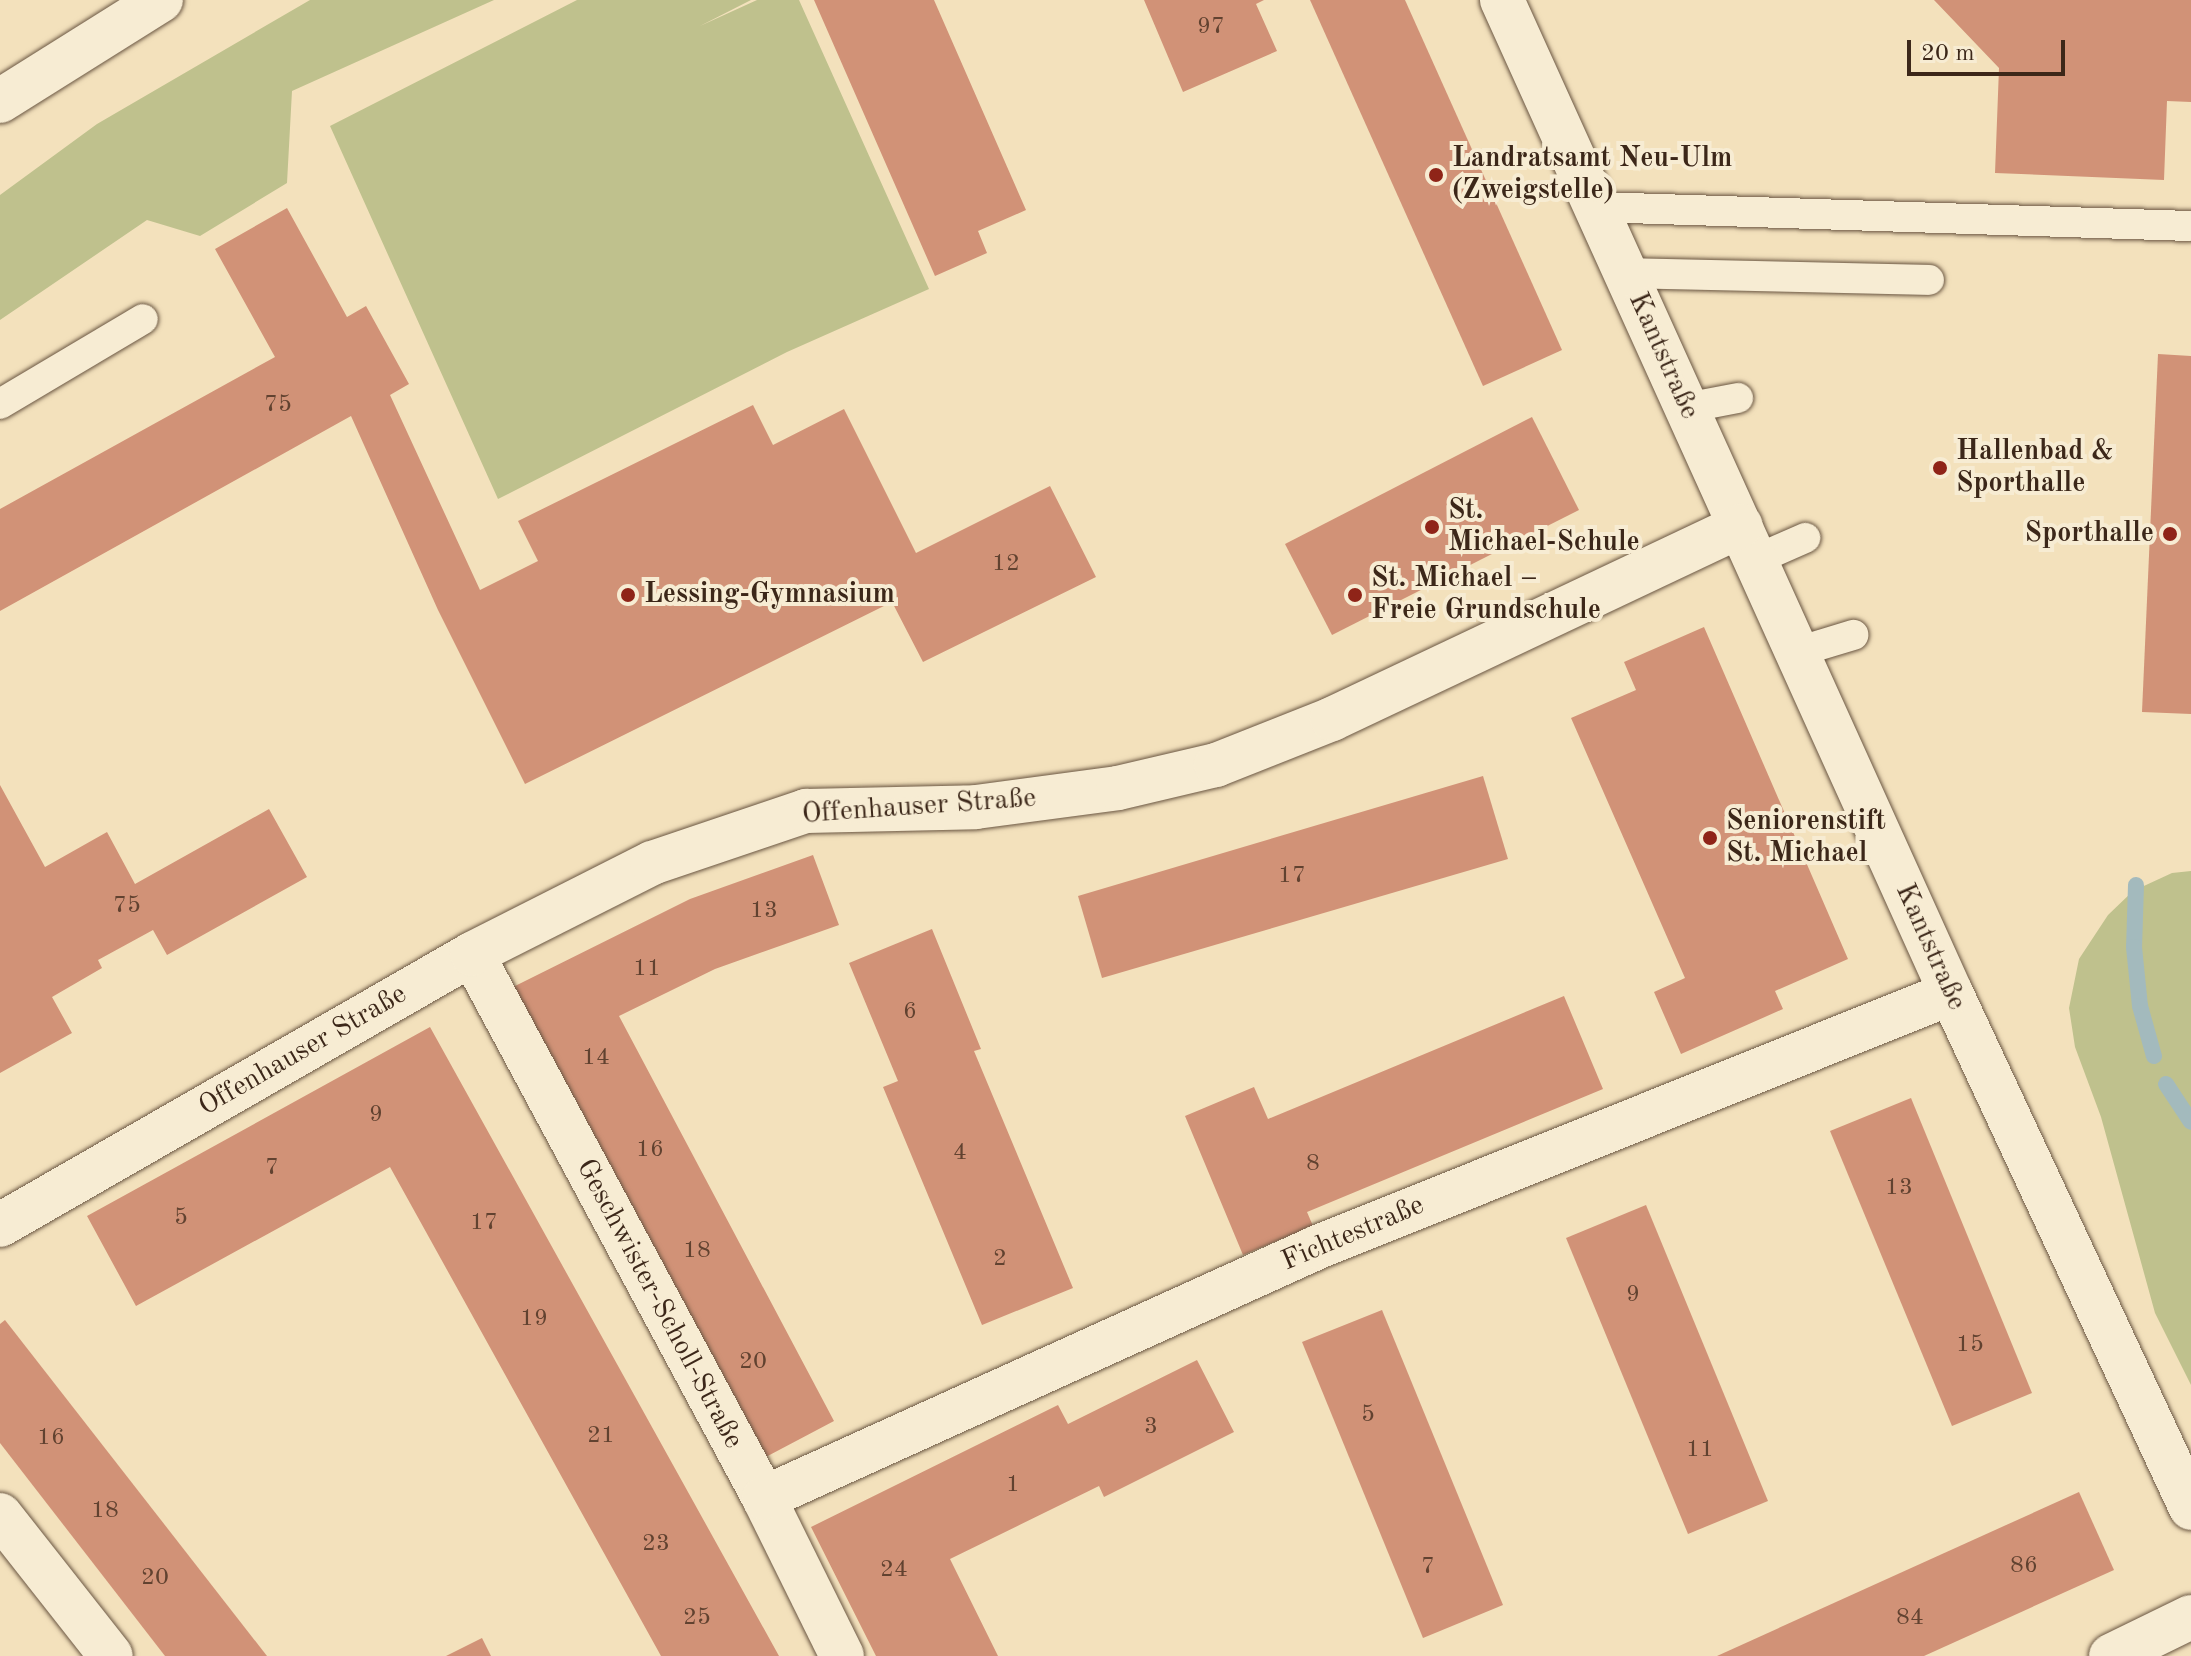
<!DOCTYPE html>
<html>
<head>
<meta charset="utf-8">
<style>
	body { margin:0 }
	#map { position:relative; width:2191px; height:1656px; overflow:hidden; background:#f3e1bc; font-family:"Old Standard TT",serif }
	div>[style] { position:absolute }
	[style*='--x'] { left:calc(var(--x)*1px); top:calc(var(--y)*1px); width:calc(var(--w)*1px); rotate:calc(var(--a)*1deg) }
	.green>* { inset:0; background:#bfc18d }
	.stream>* { height:16px; margin:-8px; padding:0 8px; transform-origin:8px; border-radius:8px; background:#a3babd }
	.building>* { inset:0; background:#d19277 }
	.roads { filter:drop-shadow(0 0 2px #6a5642) drop-shadow(0 0 2px #6a5642) }
	.lane>* { height:30px; margin:-15px; padding:0 15px; transform-origin:15px; border-radius:15px; background:#f7ecd3 }
	.street>* { height:44px; margin:-22px; padding:0 22px; transform-origin:22px; border-radius:22px; background:#f7ecd3 }
	.secondary>* { height:44px; margin:-22px; padding:0 22px; transform-origin:22px; border-radius:22px; background:#f7ecd3 }
	.dots>* { width:22px; height:22px; translate:-50% -50%; box-sizing:border-box; border:4px solid #f7ecd3; border-radius:50% }
	span { translate:-50% -50%; white-space:nowrap; text-align:center; line-height:1.15; -webkit-text-stroke:8px #f7ecd3; paint-order:stroke }
	.number-label { font-size:24px; color:#614230 }
	.number-label span { -webkit-text-stroke-width:0 }
	.poi-label { font-size:28px; color:#3c2719; font-weight:700 }
	.left { translate:0 -50%; text-align:left }
	.right { translate:-100% -50%; text-align:right }
	.street-label { font-size:28px; color:#3c2719 }
	.scale { position:absolute; left:1907px; top:40px; width:158px; height:36px; box-sizing:border-box; border:4px solid #3c2719; border-top:0; padding-left:10px; font-size:24px; line-height:28px; white-space:nowrap; color:#3c2719; -webkit-text-stroke:6px #f7ecd3; paint-order:stroke }
</style>
</head>
<body>
<div id="map">
	<div class="green">
		<i style="clip-path:polygon(310px 0,494px 0,292px 91px,287px 183px,200px 236px,147px 220px,0 320px,0 195px,97px 124px)"></i>
		<i style="clip-path:polygon(577px 0,751px 0,700px 26px,757px 0,799px 0,929px 289px,787px 352px,498px 499px,330px 126px)"></i>
		<i style="clip-path:polygon(2191px 871px,2191px 1385px,2155px 1313px,2101px 1117px,2075px 1047px,2069px 1008px,2079px 959px,2108px 915px,2133px 891px,2172px 873px)"></i>
	</div>
	<div class="stream">
		<i style="--x:2136;--y:885;--w:62;--a:91.8"></i>
		<i style="--x:2134;--y:947;--w:59;--a:84.2"></i>
		<i style="--x:2140;--y:1006;--w:52;--a:74.4"></i>
		<i style="--x:2166;--y:1084;--w:45;--a:56.7"></i>
	</div>
	<div class="building">
		<i style="clip-path:polygon(814px 0,934px 0,1026px 210px,978px 231px,987px 253px,935px 276px)"></i>
		<i style="clip-path:polygon(1144px 0,1264px 0,1256px 4px,1277px 51px,1183px 92px)"></i>
		<i style="clip-path:polygon(1310px 0,1405px 0,1562px 350px,1483px 386px)"></i>
		<i style="clip-path:polygon(1934px 0,2191px 0,2191px 102px,2167px 101px,2164px 180px,1995px 173px,1999px 68px)"></i>
		<i style="clip-path:polygon(287px 208px,347px 317px,366px 306px,409px 384px,390px 395px,480px 590px,538px 561px,518px 521px,753px 405px,773px 445px,844px 409px,916px 553px,1050px 486px,1096px 577px,923px 662px,892px 602px,525px 784px,438px 610px,351px 416px,0 611px,0 509px,275px 357px,215px 249px)"></i>
		<i style="clip-path:polygon(2158px 354px,2191px 356px,2191px 714px,2142px 712px)"></i>
		<i style="clip-path:polygon(1532px 417px,1579px 510px,1332px 635px,1285px 544px)"></i>
		<i style="clip-path:polygon(1704px 627px,1848px 959px,1775px 991px,1783px 1009px,1681px 1054px,1654px 992px,1685px 978px,1571px 718px,1636px 690px,1624px 662px)"></i>
		<i style="clip-path:polygon(1483px 776px,1508px 859px,1102px 978px,1078px 896px)"></i>
		<i style="clip-path:polygon(0 785px,45px 867px,107px 832px,135px 884px,269px 809px,307px 877px,167px 955px,153px 930px,98px 960px,102px 968px,52px 997px,72px 1033px,0 1073px)"></i>
		<i style="clip-path:polygon(813px 855px,839px 925px,715px 969px,619px 1016px,834px 1421px,758px 1461px,509px 989px,690px 899px)"></i>
		<i style="clip-path:polygon(932px 929px,981px 1049px,974px 1051px,1073px 1288px,982px 1325px,883px 1087px,898px 1081px,849px 963px)"></i>
		<i style="clip-path:polygon(1564px 996px,1603px 1089px,1307px 1212px,1313px 1226px,1243px 1255px,1185px 1116px,1254px 1087px,1268px 1119px)"></i>
		<i style="clip-path:polygon(430px 1027px,779px 1656px,661px 1656px,390px 1167px,136px 1306px,87px 1216px)"></i>
		<i style="clip-path:polygon(1911px 1098px,2032px 1393px,1952px 1426px,1830px 1131px)"></i>
		<i style="clip-path:polygon(1646px 1205px,1768px 1501px,1688px 1534px,1566px 1238px)"></i>
		<i style="clip-path:polygon(1382px 1310px,1503px 1605px,1423px 1638px,1302px 1342px)"></i>
		<i style="clip-path:polygon(5px 1320px,267px 1656px,165px 1656px,0 1443px,0 1324px)"></i>
		<i style="clip-path:polygon(1197px 1360px,1234px 1432px,1104px 1497px,1099px 1486px,950px 1559px,998px 1656px,876px 1656px,811px 1527px,1058px 1405px,1068px 1424px)"></i>
		<i style="clip-path:polygon(2079px 1492px,2114px 1570px,1924px 1656px,1717px 1656px)"></i>
		<i style="clip-path:polygon(482px 1638px,491px 1656px,446px 1656px)"></i>
	</div>
	<div class="roads">
		<div class="lane">
			<i style="--x:1596;--y:207;--w:595;--a:1.83"></i>
			<i style="--x:1626;--y:273;--w:303;--a:1.3"></i>
			<i style="--x:0;--y:404;--w:166;--a:-30.7"></i>
			<i style="--x:1686;--y:408;--w:53;--a:-10.9"></i>
			<i style="--x:1755;--y:560;--w:55;--a:-23.7"></i>
			<i style="--x:1797;--y:652;--w:59;--a:-16.9"></i>
		</div>
		<div class="street">
			<i style="--x:1502;--y:0;--w:1090;--a:65.67"></i>
			<i style="--x:1951;--y:993;--w:568;--a:65.01"></i>
			<i style="--x:472;--y:954;--w:617;--a:61.77"></i>
			<i style="--x:764;--y:1498;--w:176;--a:63.7"></i>
			<i style="--x:0;--y:1225;--w:544;--a:-29.86"></i>
			<i style="--x:472;--y:954;--w:202;--a:-26.8"></i>
			<i style="--x:652;--y:863;--w:163;--a:-18.7"></i>
			<i style="--x:806;--y:811;--w:170;--a:-1.3"></i>
			<i style="--x:976;--y:807;--w:143;--a:-7.6"></i>
			<i style="--x:1118;--y:788;--w:101;--a:-13.2"></i>
			<i style="--x:1216;--y:765;--w:125;--a:-21.6"></i>
			<i style="--x:1332;--y:719;--w:452;--a:-25.3"></i>
			<i style="--x:764;--y:1498;--w:608;--a:-24.37"></i>
			<i style="--x:1318;--y:1247;--w:682;--a:-21.86"></i>
			<i style="--x:0;--y:1515;--w:179;--a:51.8"></i>
			<i style="--x:2111;--y:1656;--w:89;--a:-26"></i>
		</div>
		<div class="secondary">
			<i style="--x:0;--y:101;--w:190;--a:-32.1"></i>
		</div>
	</div>
	<div class="dots">
		<i style="left:1436px;top:175px;background:#8f2418"></i>
		<i style="left:1940px;top:468px;background:#8f2418"></i>
		<i style="left:1432px;top:527px;background:#8f2418"></i>
		<i style="left:2170px;top:534px;background:#8f2418"></i>
		<i style="left:628px;top:595px;background:#8f2418"></i>
		<i style="left:1355px;top:595px;background:#8f2418"></i>
		<i style="left:1710px;top:838px;background:#8f2418"></i>
	</div>
	<div class="number-label">
		<span style="left:1211px;top:28px">97</span>
		<span style="left:278px;top:406px">75</span>
		<span style="left:1006px;top:565px">12</span>
		<span style="left:1292px;top:877px">17</span>
		<span style="left:127px;top:907px">75</span>
		<span style="left:764px;top:912px">13</span>
		<span style="left:647px;top:970px">11</span>
		<span style="left:910px;top:1013px">6</span>
		<span style="left:596px;top:1059px">14</span>
		<span style="left:376px;top:1116px">9</span>
		<span style="left:650px;top:1151px">16</span>
		<span style="left:960px;top:1154px">4</span>
		<span style="left:1313px;top:1165px">8</span>
		<span style="left:272px;top:1169px">7</span>
		<span style="left:1899px;top:1189px">13</span>
		<span style="left:181px;top:1219px">5</span>
		<span style="left:484px;top:1224px">17</span>
		<span style="left:697px;top:1252px">18</span>
		<span style="left:1000px;top:1260px">2</span>
		<span style="left:1633px;top:1296px">9</span>
		<span style="left:534px;top:1320px">19</span>
		<span style="left:1970px;top:1346px">15</span>
		<span style="left:753px;top:1363px">20</span>
		<span style="left:1368px;top:1416px">5</span>
		<span style="left:1151px;top:1428px">3</span>
		<span style="left:601px;top:1437px">21</span>
		<span style="left:51px;top:1439px">16</span>
		<span style="left:1700px;top:1451px">11</span>
		<span style="left:1013px;top:1486px">1</span>
		<span style="left:105px;top:1512px">18</span>
		<span style="left:656px;top:1545px">23</span>
		<span style="left:2024px;top:1567px">86</span>
		<span style="left:1428px;top:1568px">7</span>
		<span style="left:894px;top:1571px">24</span>
		<span style="left:155px;top:1579px">20</span>
		<span style="left:697px;top:1619px">25</span>
		<span style="left:1910px;top:1619px">84</span>
	</div>
	<div class="poi-label">
		<span class="left" style="left:1452px;top:175px">Landratsamt Neu-Ulm<br>(Zweigstelle)</span>
		<span class="left" style="left:1956px;top:468px">Hallenbad &amp;<br>Sporthalle</span>
		<span class="left" style="left:1448px;top:527px">St.<br>Michael-Schule</span>
		<span class="right" style="left:2154px;top:534px">Sporthalle</span>
		<span class="left" style="left:1371px;top:595px">St. Michael –<br>Freie Grundschule</span>
		<span class="left" style="left:644px;top:595px">Lessing-Gymnasium</span>
		<span class="left" style="left:1726px;top:838px">Seniorenstift<br>St. Michael</span>
	</div>
	<div class="street-label">
		<span style="left:1663px;top:356px;rotate:66deg">Kantstraße</span>
		<span style="left:919px;top:807px;rotate:-4deg">Offenhauser Straße</span>
		<span style="left:1930px;top:947px;rotate:66deg">Kantstraße</span>
		<span style="left:303px;top:1051px;rotate:-30deg">Offenhauser Straße</span>
		<span style="left:1353px;top:1234px;rotate:-23deg">Fichtestraße</span>
		<span style="left:659px;top:1304px;rotate:62deg">Geschwister-Scholl-Straße</span>
	</div>
	<div class="scale">20 m</div>
</div>
</body>
</html>
